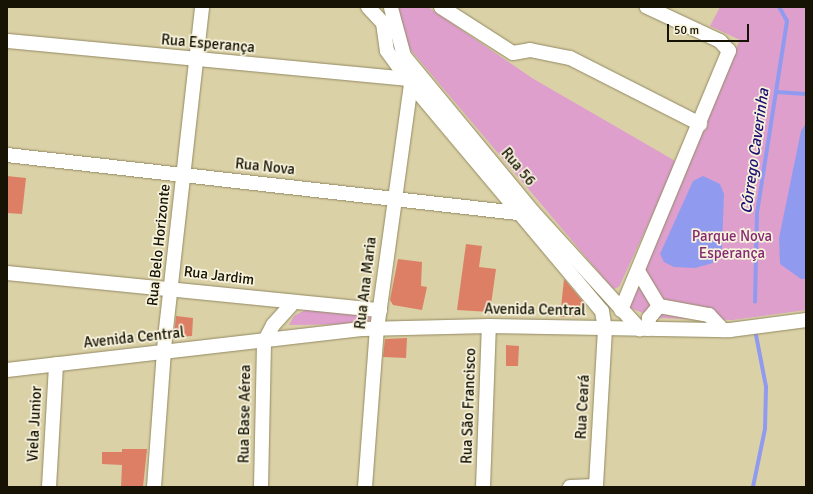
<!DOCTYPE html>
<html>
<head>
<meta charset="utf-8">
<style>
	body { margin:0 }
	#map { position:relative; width:813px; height:494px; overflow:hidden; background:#dbd1a7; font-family:Signika,sans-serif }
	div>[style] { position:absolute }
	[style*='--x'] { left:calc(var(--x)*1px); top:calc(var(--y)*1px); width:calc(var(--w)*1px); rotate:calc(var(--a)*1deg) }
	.green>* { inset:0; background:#de9fcd }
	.water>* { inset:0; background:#909bf0 }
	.stream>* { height:3.5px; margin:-1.75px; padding:0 1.75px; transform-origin:1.75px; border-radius:1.75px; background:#909bf0 }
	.building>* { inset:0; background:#dd7f64 }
	.roads { filter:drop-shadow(0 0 1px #938a62) drop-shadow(0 0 1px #938a62) }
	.minor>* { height:14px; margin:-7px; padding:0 7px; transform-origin:7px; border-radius:7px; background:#fff }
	span { translate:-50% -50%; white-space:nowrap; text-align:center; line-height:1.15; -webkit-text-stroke:3.5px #f6f2dc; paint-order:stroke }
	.street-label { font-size:15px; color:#161304 }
	.park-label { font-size:15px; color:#872a74 }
	.water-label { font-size:16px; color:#1e0f72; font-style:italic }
	.frame { position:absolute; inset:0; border:8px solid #161304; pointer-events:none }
	.scale { position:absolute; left:667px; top:24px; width:82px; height:18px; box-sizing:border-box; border:2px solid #161304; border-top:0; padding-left:5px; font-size:12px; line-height:14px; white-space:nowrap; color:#161304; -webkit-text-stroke:3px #f6f2dc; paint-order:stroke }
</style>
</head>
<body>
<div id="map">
	<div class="green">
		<i style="clip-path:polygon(428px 7px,532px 78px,677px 162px,619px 287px,613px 289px,409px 48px,401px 29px,399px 7px)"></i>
		<i style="clip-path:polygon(720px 7px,806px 7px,806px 310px,732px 320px,656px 318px,625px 306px,740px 40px,710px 26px)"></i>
		<i style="clip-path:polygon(309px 308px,371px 315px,369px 324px,289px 325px,294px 316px)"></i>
	</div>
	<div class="water">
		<i style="clip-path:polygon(806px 123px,806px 279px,801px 279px,780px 264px,779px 238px,801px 131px)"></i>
		<i style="clip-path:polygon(703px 176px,720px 184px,724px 194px,722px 248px,713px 263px,695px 268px,674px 267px,664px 262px,660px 254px,693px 181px)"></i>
	</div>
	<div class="stream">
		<i style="--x:777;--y:92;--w:29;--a:4"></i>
		<i style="--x:755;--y:302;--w:89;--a:-88.7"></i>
		<i style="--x:757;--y:213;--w:194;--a:-81.1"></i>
		<i style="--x:787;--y:21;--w:16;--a:-120"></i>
		<i style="--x:753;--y:487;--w:59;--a:-78.3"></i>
		<i style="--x:765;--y:429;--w:42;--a:-88.6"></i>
		<i style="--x:766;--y:387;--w:58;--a:-100.9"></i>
	</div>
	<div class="building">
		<i style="clip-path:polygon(7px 176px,26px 178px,22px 214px,7px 213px)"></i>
		<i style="clip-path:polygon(466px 244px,482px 246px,479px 267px,496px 269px,490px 312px,457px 310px)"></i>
		<i style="clip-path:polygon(398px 259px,422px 262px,421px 286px,427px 287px,422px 310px,393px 305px,390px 300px)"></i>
		<i style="clip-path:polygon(564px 279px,585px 304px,583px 316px,560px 317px)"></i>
		<i style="clip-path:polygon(176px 316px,193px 318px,192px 336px,174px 337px)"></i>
		<i style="clip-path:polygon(407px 338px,406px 358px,383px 357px,385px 339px)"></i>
		<i style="clip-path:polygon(506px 345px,519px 346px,518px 366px,506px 366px)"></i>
		<i style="clip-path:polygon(122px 449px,147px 449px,143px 487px,121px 487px,122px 465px,102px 464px,102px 452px,122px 452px)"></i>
	</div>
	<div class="roads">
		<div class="minor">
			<i style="--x:368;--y:7;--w:22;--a:47"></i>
			<i style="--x:383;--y:23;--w:9;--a:13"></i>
			<i style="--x:441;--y:7;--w:85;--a:32.6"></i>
			<i style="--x:513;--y:53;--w:17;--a:-10"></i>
			<i style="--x:530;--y:50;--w:41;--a:11.3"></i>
			<i style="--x:570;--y:58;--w:146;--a:26.9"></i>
			<i style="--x:391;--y:8;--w:50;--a:74.8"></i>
			<i style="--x:404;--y:56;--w:202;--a:50.4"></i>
			<i style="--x:533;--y:212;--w:159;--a:47.6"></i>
			<i style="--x:383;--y:23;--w:28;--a:82"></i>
			<i style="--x:387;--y:51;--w:34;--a:54"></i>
			<i style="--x:407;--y:79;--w:303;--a:50"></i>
			<i style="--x:602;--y:311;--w:18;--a:81"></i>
			<i style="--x:605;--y:329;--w:157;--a:93.3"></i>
			<i style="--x:596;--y:486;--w:26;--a:178"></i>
			<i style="--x:7;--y:41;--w:402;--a:5.4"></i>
			<i style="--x:7;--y:155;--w:514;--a:6.48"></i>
			<i style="--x:638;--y:271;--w:41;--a:59"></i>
			<i style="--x:7;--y:273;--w:375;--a:5.7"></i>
			<i style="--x:621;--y:310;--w:281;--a:-67.4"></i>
			<i style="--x:729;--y:51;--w:13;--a:-132"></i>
			<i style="--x:720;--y:41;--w:81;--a:-155"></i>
			<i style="--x:648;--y:329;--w:11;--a:-85"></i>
			<i style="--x:649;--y:318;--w:16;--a:-50"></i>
			<i style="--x:659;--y:306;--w:51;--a:10.2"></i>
			<i style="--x:709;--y:315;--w:21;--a:47"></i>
			<i style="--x:7;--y:370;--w:359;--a:-6.6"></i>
			<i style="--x:364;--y:329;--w:125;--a:-1.4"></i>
			<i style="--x:489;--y:326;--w:241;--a:1"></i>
			<i style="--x:730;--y:330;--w:77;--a:-7.5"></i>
			<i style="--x:49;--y:487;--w:123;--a:-86.7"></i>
			<i style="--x:154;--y:487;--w:149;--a:-85.8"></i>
			<i style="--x:165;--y:338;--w:333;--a:-83.6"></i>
			<i style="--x:261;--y:487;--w:145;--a:-88.8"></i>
			<i style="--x:264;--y:342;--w:19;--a:-62"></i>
			<i style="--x:273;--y:325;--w:31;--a:-48"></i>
			<i style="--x:365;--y:487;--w:158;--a:-85.7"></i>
			<i style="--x:377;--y:329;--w:247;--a:-82.1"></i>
			<i style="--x:483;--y:487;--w:161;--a:-87.9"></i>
		</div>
	</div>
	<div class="street-label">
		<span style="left:208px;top:44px;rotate:5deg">Rua Esperança</span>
		<span style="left:265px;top:167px;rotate:6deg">Rua Nova</span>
		<span style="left:518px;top:167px;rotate:50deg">Rua 56</span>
		<span style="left:159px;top:245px;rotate:-84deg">Rua Belo Horizonte</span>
		<span style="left:219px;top:276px;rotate:7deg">Rua Jardim</span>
		<span style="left:366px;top:283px;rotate:-83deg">Rua Ana Maria</span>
		<span style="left:535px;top:310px;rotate:1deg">Avenida Central</span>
		<span style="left:134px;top:338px;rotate:-6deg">Avenida Central</span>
		<span style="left:469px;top:406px;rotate:-88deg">Rua São Francisco</span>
		<span style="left:583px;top:407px;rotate:-87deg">Rua Ceará</span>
		<span style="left:245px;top:414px;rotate:-89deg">Rua Base Aérea</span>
		<span style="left:35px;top:424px;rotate:-87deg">Viela Junior</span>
	</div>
	<div class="park-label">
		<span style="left:732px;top:245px">Parque Nova<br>Esperança</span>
	</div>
	<div class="water-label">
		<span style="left:755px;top:151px;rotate:-82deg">Córrego Caverinha</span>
	</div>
	<div class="frame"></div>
	<div class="scale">50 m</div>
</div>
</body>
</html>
